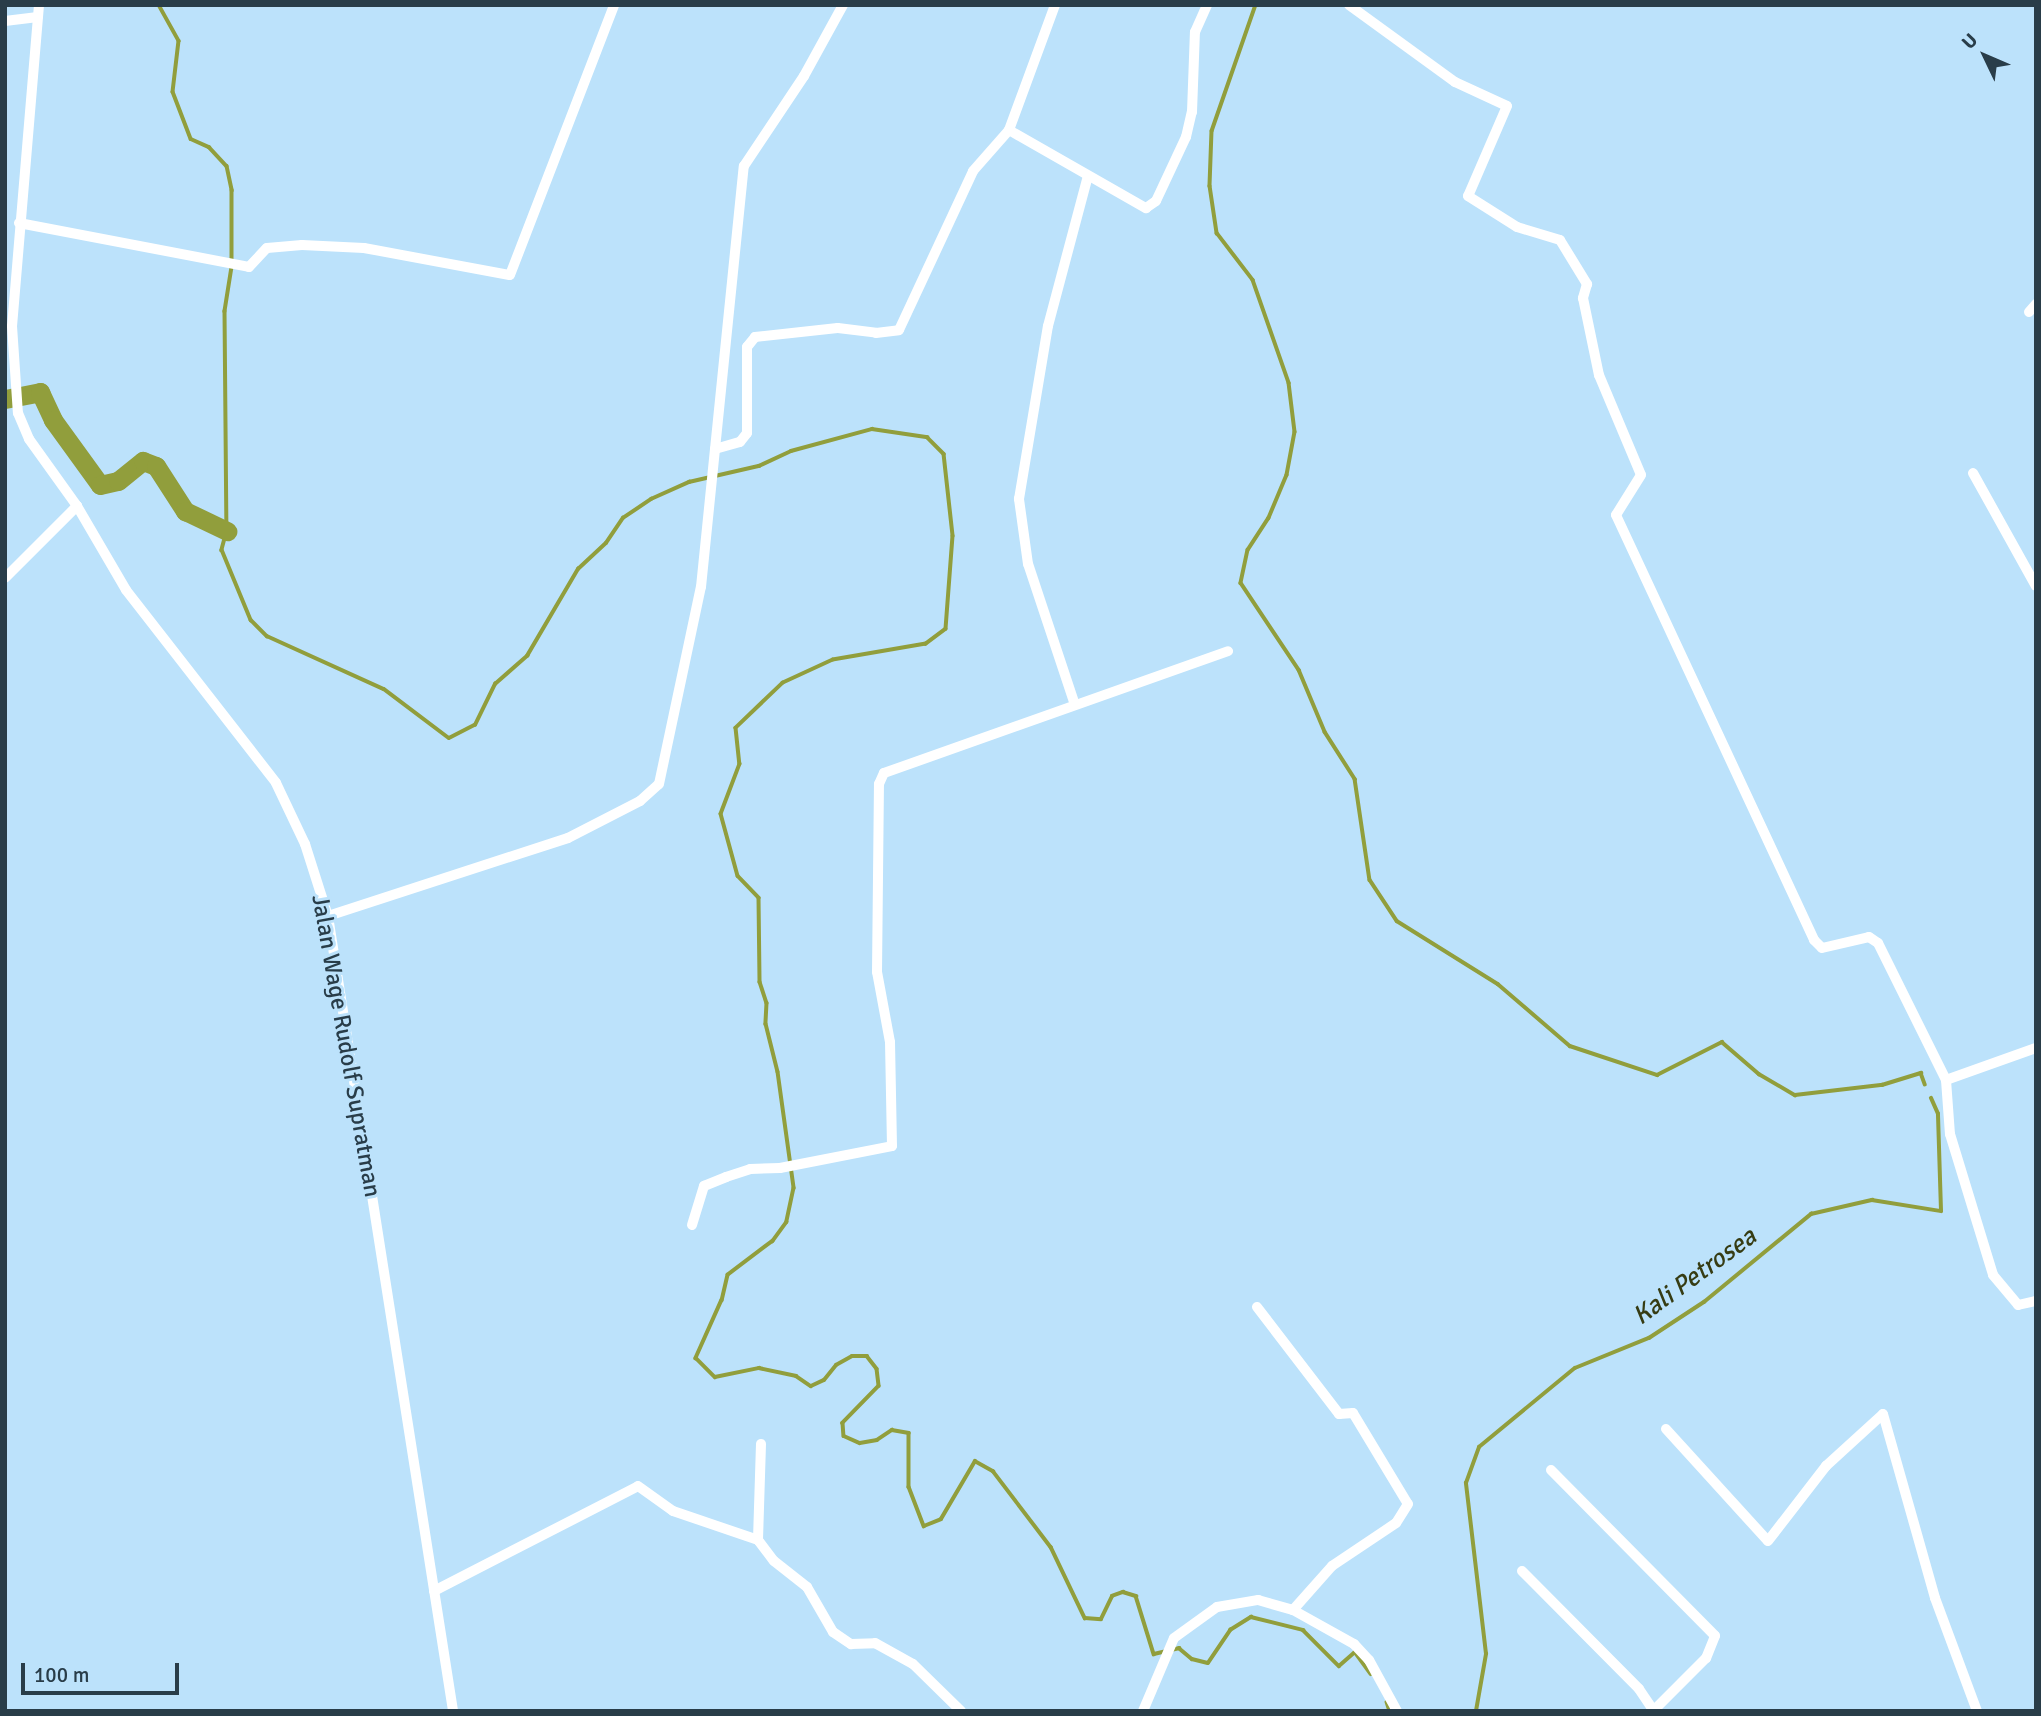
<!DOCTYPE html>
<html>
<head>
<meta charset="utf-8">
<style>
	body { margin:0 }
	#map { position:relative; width:2041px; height:1716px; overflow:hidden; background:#bce2fb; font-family:Signika,sans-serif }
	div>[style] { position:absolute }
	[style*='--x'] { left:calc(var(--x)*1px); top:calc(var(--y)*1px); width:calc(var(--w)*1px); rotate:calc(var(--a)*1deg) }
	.stream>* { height:3.5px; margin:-1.75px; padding:0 1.75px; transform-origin:1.75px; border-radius:1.75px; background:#919e3c }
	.river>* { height:19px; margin:-9.5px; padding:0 9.5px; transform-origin:9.5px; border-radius:9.5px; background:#919e3c }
	.minor>* { height:10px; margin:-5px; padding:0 5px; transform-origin:5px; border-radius:5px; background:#fff }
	span { translate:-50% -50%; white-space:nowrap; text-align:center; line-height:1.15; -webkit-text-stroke:6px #bce2fb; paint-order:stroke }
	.street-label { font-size:24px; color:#293d49 }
	.water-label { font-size:26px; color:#363c13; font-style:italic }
	.frame { position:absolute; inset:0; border:7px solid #293d49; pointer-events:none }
	.north { position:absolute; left:1950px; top:21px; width:70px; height:70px; -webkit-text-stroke:5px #bce2fb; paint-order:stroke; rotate:314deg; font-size:19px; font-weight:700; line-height:28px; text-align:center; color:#293d49 }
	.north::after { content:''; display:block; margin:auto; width:24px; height:32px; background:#293d49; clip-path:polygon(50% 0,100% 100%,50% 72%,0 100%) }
	.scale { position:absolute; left:21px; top:1663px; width:158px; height:32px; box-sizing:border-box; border:4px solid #293d49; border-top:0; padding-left:9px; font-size:21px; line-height:24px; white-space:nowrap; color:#293d49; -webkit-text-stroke:5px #bce2fb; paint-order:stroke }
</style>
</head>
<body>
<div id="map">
	<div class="stream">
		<i style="--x:159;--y:5;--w:41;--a:60.9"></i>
		<i style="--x:179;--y:41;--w:51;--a:96.7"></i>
		<i style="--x:173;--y:92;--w:50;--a:69"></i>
		<i style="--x:191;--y:139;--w:20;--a:24"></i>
		<i style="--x:209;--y:147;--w:26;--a:47"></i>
		<i style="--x:227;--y:166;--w:25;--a:78"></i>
		<i style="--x:232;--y:190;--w:77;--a:90"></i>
		<i style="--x:232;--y:267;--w:45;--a:99"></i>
		<i style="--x:225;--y:311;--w:220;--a:89.5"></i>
		<i style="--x:227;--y:531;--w:20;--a:105"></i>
		<i style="--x:222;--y:550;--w:76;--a:67.5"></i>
		<i style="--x:251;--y:620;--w:23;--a:45"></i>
		<i style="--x:267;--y:636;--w:128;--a:24.4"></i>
		<i style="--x:384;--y:689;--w:81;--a:37"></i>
		<i style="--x:449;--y:738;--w:29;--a:-27"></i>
		<i style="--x:475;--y:725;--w:46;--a:-64"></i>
		<i style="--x:495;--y:684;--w:43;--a:-41.2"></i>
		<i style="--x:527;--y:656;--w:101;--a:-59.6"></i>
		<i style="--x:578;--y:569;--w:38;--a:-43"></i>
		<i style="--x:606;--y:543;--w:30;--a:-56"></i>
		<i style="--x:623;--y:518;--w:34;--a:-34"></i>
		<i style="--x:651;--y:499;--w:42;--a:-24.1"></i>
		<i style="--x:689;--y:482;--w:72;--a:-12.9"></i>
		<i style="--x:759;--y:466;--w:35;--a:-25"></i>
		<i style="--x:791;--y:451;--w:84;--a:-15.2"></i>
		<i style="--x:872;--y:429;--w:56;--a:8.3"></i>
		<i style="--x:927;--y:437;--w:24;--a:45"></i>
		<i style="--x:944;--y:454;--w:82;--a:83.7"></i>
		<i style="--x:953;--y:536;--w:93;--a:94.3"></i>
		<i style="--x:946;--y:629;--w:25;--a:143"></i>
		<i style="--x:926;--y:644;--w:94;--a:170.2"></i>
		<i style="--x:833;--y:660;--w:55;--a:155.3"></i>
		<i style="--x:783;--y:683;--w:65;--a:136.2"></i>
		<i style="--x:736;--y:728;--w:36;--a:84"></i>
		<i style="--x:740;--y:764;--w:53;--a:110.8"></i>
		<i style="--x:721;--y:814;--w:64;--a:74.7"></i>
		<i style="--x:738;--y:876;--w:30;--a:46"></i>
		<i style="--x:759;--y:898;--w:84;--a:89.3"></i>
		<i style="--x:760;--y:982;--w:22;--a:72"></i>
		<i style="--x:767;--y:1003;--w:21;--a:93"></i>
		<i style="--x:766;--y:1024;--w:49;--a:76"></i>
		<i style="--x:778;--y:1072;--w:117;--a:82.1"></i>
		<i style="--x:794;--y:1188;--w:35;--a:102"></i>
		<i style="--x:787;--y:1222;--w:24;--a:126"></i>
		<i style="--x:773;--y:1241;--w:56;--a:142.9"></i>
		<i style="--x:728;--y:1275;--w:26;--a:103"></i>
		<i style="--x:722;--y:1300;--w:64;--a:114.1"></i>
		<i style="--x:696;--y:1358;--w:27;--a:45"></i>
		<i style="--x:715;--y:1377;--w:45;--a:-11.6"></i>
		<i style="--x:759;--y:1368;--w:38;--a:12"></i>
		<i style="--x:796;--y:1376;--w:18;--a:34"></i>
		<i style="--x:811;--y:1386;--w:14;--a:-25"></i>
		<i style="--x:824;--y:1380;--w:19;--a:-51"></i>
		<i style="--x:836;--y:1365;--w:18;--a:-29"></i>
		<i style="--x:852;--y:1356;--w:15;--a:0"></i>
		<i style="--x:867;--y:1356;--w:16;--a:52"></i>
		<i style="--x:877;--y:1369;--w:17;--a:83"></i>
		<i style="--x:879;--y:1386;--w:52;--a:134.2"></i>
		<i style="--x:843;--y:1423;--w:13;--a:86"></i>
		<i style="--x:844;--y:1436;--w:17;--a:24"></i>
		<i style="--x:860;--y:1443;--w:17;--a:-10"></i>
		<i style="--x:877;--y:1440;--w:18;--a:-34"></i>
		<i style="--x:892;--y:1430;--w:17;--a:10"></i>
		<i style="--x:909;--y:1433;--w:54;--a:90"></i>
		<i style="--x:909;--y:1487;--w:42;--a:69"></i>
		<i style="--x:924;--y:1526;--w:18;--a:-22"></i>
		<i style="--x:941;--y:1519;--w:67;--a:-59.6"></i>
		<i style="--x:975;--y:1461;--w:21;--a:29"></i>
		<i style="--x:993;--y:1471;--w:96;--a:52.7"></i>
		<i style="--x:1051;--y:1547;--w:79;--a:64.4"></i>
		<i style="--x:1085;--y:1618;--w:16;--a:4"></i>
		<i style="--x:1101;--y:1619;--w:25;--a:-64"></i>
		<i style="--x:1112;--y:1596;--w:12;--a:-20"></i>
		<i style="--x:1123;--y:1592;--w:14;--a:17"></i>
		<i style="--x:1136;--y:1596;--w:61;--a:72.8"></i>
		<i style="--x:1154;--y:1654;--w:26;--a:-13"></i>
		<i style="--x:1179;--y:1648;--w:17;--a:40"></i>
		<i style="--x:1192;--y:1659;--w:16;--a:14"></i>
		<i style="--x:1208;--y:1663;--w:40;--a:-56"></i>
		<i style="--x:1230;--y:1630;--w:25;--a:-32"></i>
		<i style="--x:1251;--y:1617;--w:54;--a:14"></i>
		<i style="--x:1303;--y:1630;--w:51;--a:45"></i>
		<i style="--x:1339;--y:1666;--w:21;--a:-41"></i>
		<i style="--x:1355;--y:1652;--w:27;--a:54"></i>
		<i style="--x:1256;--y:5;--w:133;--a:109.2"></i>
		<i style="--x:1212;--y:131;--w:55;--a:92.1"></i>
		<i style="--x:1210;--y:186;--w:48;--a:81.5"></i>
		<i style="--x:1217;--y:233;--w:59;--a:52.5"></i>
		<i style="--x:1253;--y:280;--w:109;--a:70.7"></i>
		<i style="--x:1289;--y:383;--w:49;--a:83"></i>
		<i style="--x:1295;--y:432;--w:44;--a:100.5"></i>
		<i style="--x:1287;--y:475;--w:47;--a:112.7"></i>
		<i style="--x:1269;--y:518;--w:38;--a:123"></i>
		<i style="--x:1248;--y:550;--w:34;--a:102"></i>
		<i style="--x:1241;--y:583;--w:105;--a:56.3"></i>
		<i style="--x:1299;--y:670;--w:67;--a:67.2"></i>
		<i style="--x:1325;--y:732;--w:56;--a:57.4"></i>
		<i style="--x:1355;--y:779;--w:102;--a:81.6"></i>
		<i style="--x:1370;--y:880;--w:49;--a:56.6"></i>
		<i style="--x:1397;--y:921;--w:119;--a:32"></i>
		<i style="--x:1498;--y:984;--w:95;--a:40.7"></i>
		<i style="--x:1570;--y:1046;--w:92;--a:18.4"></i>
		<i style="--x:1657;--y:1075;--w:73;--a:-26.9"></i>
		<i style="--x:1722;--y:1042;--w:49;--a:40.9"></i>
		<i style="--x:1759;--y:1074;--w:42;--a:30.3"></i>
		<i style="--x:1795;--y:1095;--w:88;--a:-6.6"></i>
		<i style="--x:1882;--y:1085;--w:41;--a:-17.1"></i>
		<i style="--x:1921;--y:1073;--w:12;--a:70"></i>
		<i style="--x:1387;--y:1702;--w:9;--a:72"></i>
		<i style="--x:1476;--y:1711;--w:58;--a:-80"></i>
		<i style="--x:1486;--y:1654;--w:172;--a:-96.7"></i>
		<i style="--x:1466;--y:1483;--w:38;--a:-70"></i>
		<i style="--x:1479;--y:1447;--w:124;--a:-39.5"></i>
		<i style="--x:1575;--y:1368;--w:80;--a:-22.1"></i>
		<i style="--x:1649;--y:1338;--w:66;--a:-33.2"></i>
		<i style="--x:1704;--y:1302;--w:139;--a:-39.4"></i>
		<i style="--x:1811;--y:1214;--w:63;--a:-12.9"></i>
		<i style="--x:1872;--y:1200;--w:70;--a:9.1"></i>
		<i style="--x:1941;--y:1211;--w:97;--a:-91.8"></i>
		<i style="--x:1938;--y:1114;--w:17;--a:-114"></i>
	</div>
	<div class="river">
		<i style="--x:5;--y:399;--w:36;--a:-11"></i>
		<i style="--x:40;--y:392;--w:31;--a:65"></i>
		<i style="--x:53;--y:420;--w:80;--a:54.1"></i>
		<i style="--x:100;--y:485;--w:18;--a:-13"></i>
		<i style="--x:118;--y:481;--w:32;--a:-39"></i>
		<i style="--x:143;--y:461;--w:14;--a:21"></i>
		<i style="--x:156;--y:466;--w:54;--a:57.2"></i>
		<i style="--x:185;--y:511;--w:47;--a:25.5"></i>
	</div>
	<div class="minor">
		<i style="--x:39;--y:5;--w:322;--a:94.8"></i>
		<i style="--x:12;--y:326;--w:87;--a:86.1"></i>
		<i style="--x:18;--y:413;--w:28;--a:67"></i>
		<i style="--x:29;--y:439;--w:82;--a:54.4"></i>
		<i style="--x:77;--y:506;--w:97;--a:59.7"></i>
		<i style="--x:126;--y:590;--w:244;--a:52.1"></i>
		<i style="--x:276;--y:783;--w:68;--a:64.6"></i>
		<i style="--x:305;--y:844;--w:76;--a:72.3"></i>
		<i style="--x:328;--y:916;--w:805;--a:81.06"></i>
		<i style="--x:1055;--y:5;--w:133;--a:110.2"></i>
		<i style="--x:1009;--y:130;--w:158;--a:29.7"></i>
		<i style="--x:1146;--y:208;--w:12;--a:-35"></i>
		<i style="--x:1156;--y:201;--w:71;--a:-64.9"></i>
		<i style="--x:1186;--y:137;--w:26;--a:-77"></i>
		<i style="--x:1192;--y:112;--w:80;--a:-87.9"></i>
		<i style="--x:1195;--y:32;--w:30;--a:-66"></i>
		<i style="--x:1349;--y:5;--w:131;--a:36"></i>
		<i style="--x:1455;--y:82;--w:57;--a:24.8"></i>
		<i style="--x:1507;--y:106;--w:98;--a:113.4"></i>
		<i style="--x:1468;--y:196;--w:58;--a:32.3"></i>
		<i style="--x:1517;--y:227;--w:45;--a:16.8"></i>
		<i style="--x:1560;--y:240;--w:52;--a:58.5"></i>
		<i style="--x:1587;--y:284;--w:15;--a:106"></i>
		<i style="--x:1583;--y:298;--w:79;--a:78.3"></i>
		<i style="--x:1599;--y:375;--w:108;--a:67.2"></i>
		<i style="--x:1641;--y:475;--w:47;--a:122"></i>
		<i style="--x:1616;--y:515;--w:469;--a:65"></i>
		<i style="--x:1814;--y:940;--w:11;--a:45"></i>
		<i style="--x:1822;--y:948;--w:48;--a:-13.2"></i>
		<i style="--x:1869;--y:937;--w:11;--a:34"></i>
		<i style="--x:1878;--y:943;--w:153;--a:63.6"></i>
		<i style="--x:1946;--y:1080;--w:54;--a:85.8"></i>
		<i style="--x:1950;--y:1134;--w:147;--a:73"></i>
		<i style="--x:1993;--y:1275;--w:39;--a:50"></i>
		<i style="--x:2018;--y:1305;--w:18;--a:-13"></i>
		<i style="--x:5;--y:21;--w:33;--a:-7"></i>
		<i style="--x:19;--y:223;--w:234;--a:10.8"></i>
		<i style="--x:249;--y:267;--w:26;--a:-47"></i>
		<i style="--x:267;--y:248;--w:35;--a:-5"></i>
		<i style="--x:302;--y:245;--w:62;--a:2.8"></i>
		<i style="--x:364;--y:248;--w:148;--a:10.5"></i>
		<i style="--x:510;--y:275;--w:289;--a:-68.9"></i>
		<i style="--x:2029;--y:312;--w:11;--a:-49"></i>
		<i style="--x:715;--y:449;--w:26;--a:-16"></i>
		<i style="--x:740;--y:442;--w:11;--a:-52"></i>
		<i style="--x:747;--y:433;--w:86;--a:-90"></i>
		<i style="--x:747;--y:347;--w:13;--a:-51"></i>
		<i style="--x:755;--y:337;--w:83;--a:-6.2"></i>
		<i style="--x:838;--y:328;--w:38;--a:7"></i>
		<i style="--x:876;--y:333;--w:23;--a:-7"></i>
		<i style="--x:899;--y:330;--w:175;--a:-65"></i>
		<i style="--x:973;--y:171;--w:55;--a:-48.7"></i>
		<i style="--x:1973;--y:473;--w:129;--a:60.9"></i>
		<i style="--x:5;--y:578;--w:102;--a:-45"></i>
		<i style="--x:1074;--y:702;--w:145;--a:-108.4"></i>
		<i style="--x:1028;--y:564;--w:66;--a:-97.9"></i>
		<i style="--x:1019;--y:499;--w:175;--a:-80.5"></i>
		<i style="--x:1048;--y:326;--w:155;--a:-75.1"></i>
		<i style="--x:328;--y:916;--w:252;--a:-18"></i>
		<i style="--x:568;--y:838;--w:81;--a:-27.2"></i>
		<i style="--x:640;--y:801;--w:25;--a:-42"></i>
		<i style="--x:659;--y:784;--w:201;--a:-78"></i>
		<i style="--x:701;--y:587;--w:423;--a:-84.2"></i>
		<i style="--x:744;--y:166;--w:108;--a:-56.3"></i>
		<i style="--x:804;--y:76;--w:81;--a:-61.2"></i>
		<i style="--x:1946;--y:1080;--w:96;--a:-19.6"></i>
		<i style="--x:692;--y:1225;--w:41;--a:-72.9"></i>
		<i style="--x:704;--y:1186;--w:24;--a:-22"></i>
		<i style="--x:726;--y:1177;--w:25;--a:-18"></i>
		<i style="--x:750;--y:1169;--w:30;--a:-2"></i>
		<i style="--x:780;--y:1168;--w:114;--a:-11.1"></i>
		<i style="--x:892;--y:1146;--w:104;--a:-91.1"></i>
		<i style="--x:890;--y:1042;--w:71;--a:-100.5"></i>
		<i style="--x:877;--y:972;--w:188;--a:-89.4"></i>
		<i style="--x:879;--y:784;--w:12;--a:-66"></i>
		<i style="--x:884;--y:773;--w:365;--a:-19.5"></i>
		<i style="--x:1257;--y:1307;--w:135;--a:52.5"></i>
		<i style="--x:1339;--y:1414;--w:14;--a:-4"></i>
		<i style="--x:1353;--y:1413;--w:106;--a:58.9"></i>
		<i style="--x:1408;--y:1504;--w:22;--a:122"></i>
		<i style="--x:1396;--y:1523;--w:77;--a:146.1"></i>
		<i style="--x:1332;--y:1566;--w:59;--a:131.6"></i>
		<i style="--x:1666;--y:1429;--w:151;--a:47.7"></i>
		<i style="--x:1768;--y:1541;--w:95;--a:-52.3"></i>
		<i style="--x:1826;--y:1466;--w:77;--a:-42.4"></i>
		<i style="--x:1883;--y:1414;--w:191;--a:74.2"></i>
		<i style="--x:1935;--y:1598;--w:121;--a:69.6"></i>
		<i style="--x:761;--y:1444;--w:96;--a:91.8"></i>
		<i style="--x:758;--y:1540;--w:26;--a:53"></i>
		<i style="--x:774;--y:1561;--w:42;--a:38.2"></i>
		<i style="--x:807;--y:1587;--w:52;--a:60"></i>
		<i style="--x:833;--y:1632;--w:22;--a:34"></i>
		<i style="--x:851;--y:1644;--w:24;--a:-2"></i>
		<i style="--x:875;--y:1643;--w:43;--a:28.9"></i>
		<i style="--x:913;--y:1664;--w:67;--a:44.4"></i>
		<i style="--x:1551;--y:1470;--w:233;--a:45.3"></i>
		<i style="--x:1715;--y:1636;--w:24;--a:112"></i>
		<i style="--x:1706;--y:1658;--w:72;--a:135"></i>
		<i style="--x:1522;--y:1571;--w:166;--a:45.2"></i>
		<i style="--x:1639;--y:1689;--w:27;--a:56"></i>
		<i style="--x:434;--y:1591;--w:229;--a:-27.2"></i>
		<i style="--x:638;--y:1486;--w:43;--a:35.5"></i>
		<i style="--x:673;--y:1511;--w:90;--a:18.8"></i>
		<i style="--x:1143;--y:1711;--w:79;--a:-67"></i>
		<i style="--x:1174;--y:1638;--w:53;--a:-35.8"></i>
		<i style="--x:1217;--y:1607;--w:42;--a:-9.7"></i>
		<i style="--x:1258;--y:1600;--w:36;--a:16"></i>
		<i style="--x:1293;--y:1610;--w:70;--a:29.1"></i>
		<i style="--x:1354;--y:1644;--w:22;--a:47"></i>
		<i style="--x:1369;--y:1660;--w:58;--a:61.2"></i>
	</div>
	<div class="street-label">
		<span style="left:346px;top:1046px;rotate:80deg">Jalan Wage Rudolf Supratman</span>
	</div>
	<div class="water-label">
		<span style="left:1695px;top:1277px;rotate:-36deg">Kali Petrosea</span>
	</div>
	<div class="frame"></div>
	<div class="north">U</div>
	<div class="scale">100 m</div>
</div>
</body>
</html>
